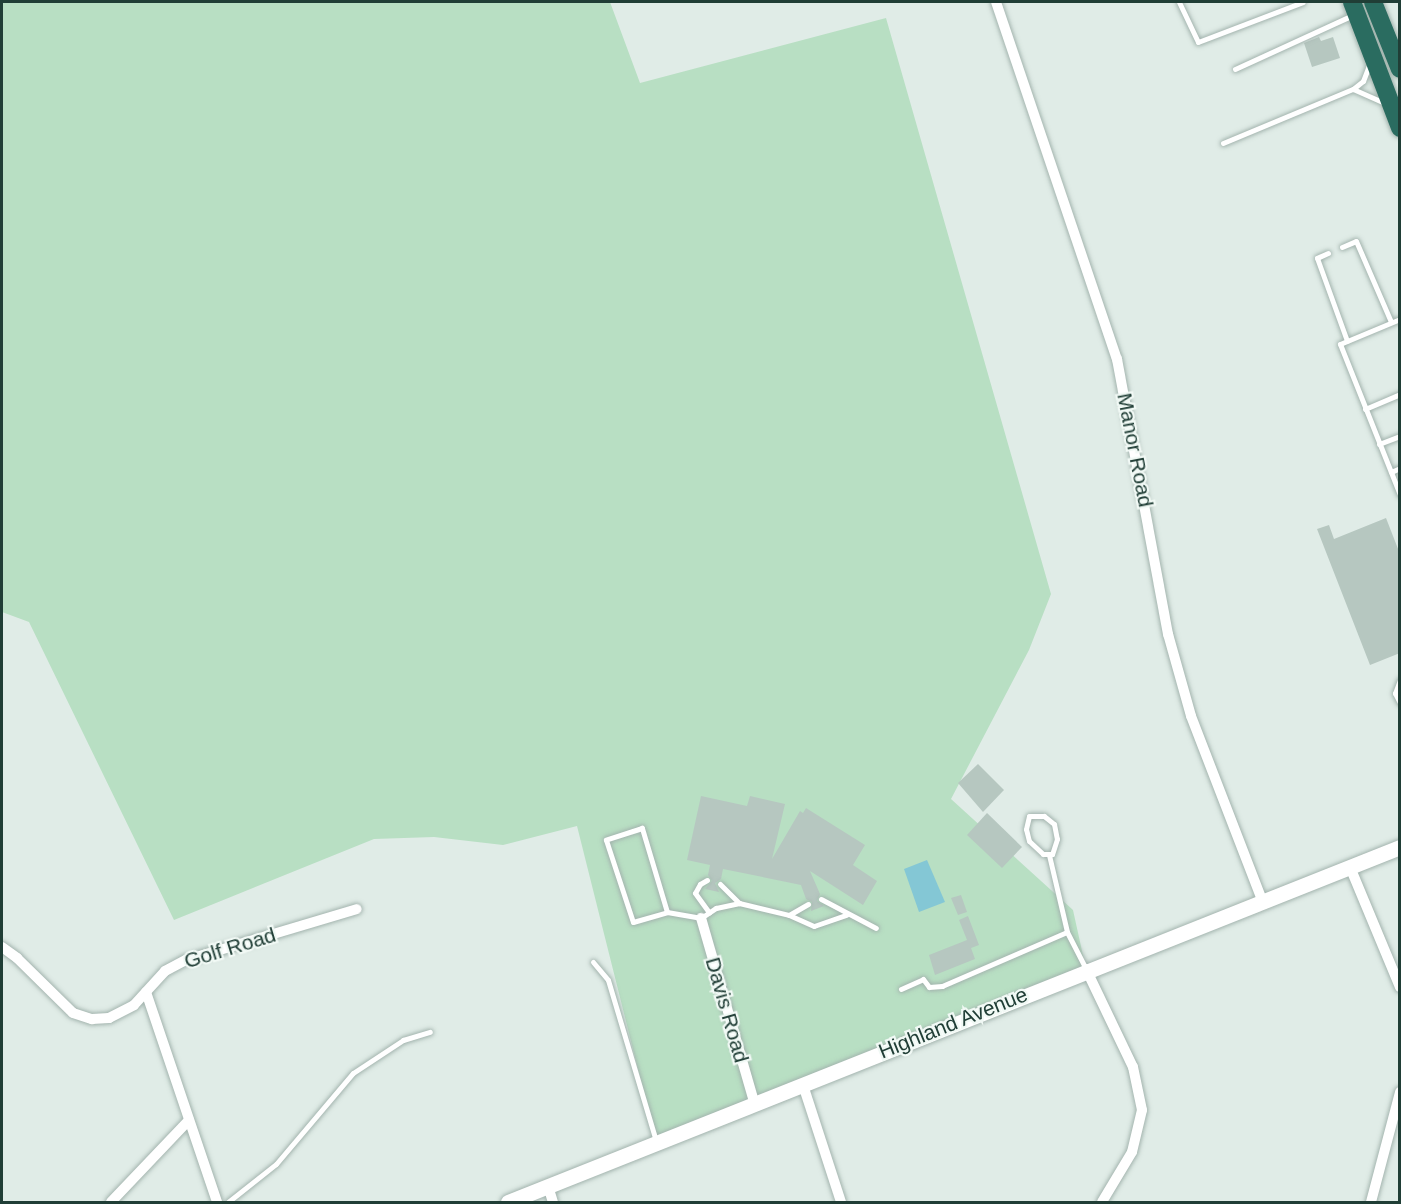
<!DOCTYPE html>
<html>
<head>
<meta charset="utf-8">
<style>
	body { margin:0 }
	#map { position:relative; width:1401px; height:1204px; overflow:hidden; background:#e0ece7; font-family:Helvetica,sans-serif }
	div>[style] { position:absolute }
	[style*='--x'] { left:calc(var(--x)*1px); top:calc(var(--y)*1px); width:calc(var(--w)*1px); rotate:calc(var(--a)*1deg) }
	.green>* { inset:0; background:#b8dfc3 }
	.water>* { inset:0; background:#84c7d5 }
	.building>* { inset:0; background:#b6c7c0 }
	.roads { filter:drop-shadow(0 0 2px #a3b4ae) drop-shadow(0 0 2px #a3b4ae) }
	.lane>* { height:5px; margin:-2.5px; padding:0 2.5px; transform-origin:2.5px; border-radius:2.5px; background:#fff }
	.street>* { height:10px; margin:-5px; padding:0 5px; transform-origin:5px; border-radius:5px; background:#fff }
	.secondary>* { height:15px; margin:-7.5px; padding:0 7.5px; transform-origin:7.5px; border-radius:7.5px; background:#fff }
	.highway>* { height:18px; margin:-9px; padding:0 9px; transform-origin:9px; border-radius:9px; background:#2a6c60 }
	span { translate:-50% -50%; white-space:nowrap; text-align:center; line-height:1.15; -webkit-text-stroke:4.5px #f1f9f5; paint-order:stroke }
	.street-label { font-size:21px; color:#203e36 }
	.frame { position:absolute; inset:0; border:3px solid #203e36; pointer-events:none }
</style>
</head>
<body>
<div id="map">
	<div class="green">
		<i style="clip-path:polygon(2px 2px,610px 2px,640px 83px,886px 18px,1051px 594px,1029px 650px,951px 799px,1073px 910px,1086px 969px,656px 1141px,577px 826px,503px 845px,434px 837px,374px 839px,174px 920px,29px 622px,2px 612px)"></i>
	</div>
	<div class="water">
		<i style="clip-path:polygon(927px 860px,945px 902px,919px 912px,904px 869px)"></i>
	</div>
	<div class="building">
		<i style="clip-path:polygon(1319px 37px,1321px 41px,1333px 37px,1340px 58px,1312px 67px,1304px 43px)"></i>
		<i style="clip-path:polygon(1386px 518px,1400px 554px,1400px 653px,1370px 665px,1317px 529px,1329px 525px,1334px 539px)"></i>
		<i style="clip-path:polygon(978px 764px,1004px 790px,983px 812px,958px 783px)"></i>
		<i style="clip-path:polygon(701px 796px,747px 806px,750px 796px,785px 804px,772px 859px,800px 811px,803px 813px,806px 808px,865px 845px,853px 865px,877px 881px,863px 905px,810px 871px,820px 894px,817px 901px,824px 906px,811px 911px,812px 902px,806px 899px,801px 885px,743px 873px,723px 869px,721px 879px,715px 883px,719px 892px,705px 889px,712px 881px,708px 875px,710px 865px,687px 860px)"></i>
		<i style="clip-path:polygon(987px 813px,1022px 847px,1002px 868px,967px 835px)"></i>
		<i style="clip-path:polygon(961px 895px,967px 912px,958px 915px,951px 898px)"></i>
		<i style="clip-path:polygon(968px 916px,979px 945px,971px 948px,975px 959px,935px 975px,929px 955px,967px 940px,959px 920px)"></i>
	</div>
	<div class="roads">
		<div class="lane">
			<i style="--x:1179;--y:2;--w:44;--a:64.6"></i>
			<i style="--x:1198;--y:42;--w:112;--a:-20.9"></i>
			<i style="--x:1235;--y:69;--w:130;--a:-24.6"></i>
			<i style="--x:1353;--y:89;--w:34;--a:24"></i>
			<i style="--x:1223;--y:143;--w:141;--a:-22.6"></i>
			<i style="--x:1353;--y:89;--w:13;--a:-39"></i>
			<i style="--x:1363;--y:81;--w:19;--a:-69"></i>
			<i style="--x:1342;--y:247;--w:15;--a:-23"></i>
			<i style="--x:1356;--y:241;--w:88;--a:66.6"></i>
			<i style="--x:1328;--y:253;--w:12;--a:156"></i>
			<i style="--x:1317;--y:258;--w:88;--a:70.1"></i>
			<i style="--x:1400;--y:319;--w:65;--a:157.4"></i>
			<i style="--x:1340;--y:344;--w:162;--a:68.3"></i>
			<i style="--x:1365;--y:409;--w:38;--a:-23"></i>
			<i style="--x:1379;--y:444;--w:22;--a:-21"></i>
			<i style="--x:1391;--y:472;--w:10;--a:-24"></i>
			<i style="--x:1400;--y:680;--w:14;--a:111"></i>
			<i style="--x:1395;--y:693;--w:11;--a:63"></i>
			<i style="--x:1029;--y:816;--w:15;--a:0"></i>
			<i style="--x:1044;--y:816;--w:13;--a:39"></i>
			<i style="--x:1054;--y:824;--w:15;--a:79"></i>
			<i style="--x:1057;--y:839;--w:16;--a:108"></i>
			<i style="--x:1052;--y:854;--w:9;--a:180"></i>
			<i style="--x:1043;--y:854;--w:19;--a:-137"></i>
			<i style="--x:1029;--y:841;--w:12;--a:-104"></i>
			<i style="--x:1026;--y:829;--w:13;--a:-77"></i>
			<i style="--x:1049;--y:855;--w:79;--a:76.8"></i>
			<i style="--x:707;--y:880;--w:8;--a:150"></i>
			<i style="--x:700;--y:884;--w:10;--a:119"></i>
			<i style="--x:695;--y:893;--w:24;--a:54"></i>
			<i style="--x:720;--y:884;--w:27;--a:45"></i>
			<i style="--x:739;--y:903;--w:51;--a:13.5"></i>
			<i style="--x:789;--y:915;--w:27;--a:24"></i>
			<i style="--x:814;--y:926;--w:34;--a:-19"></i>
			<i style="--x:821;--y:899;--w:62;--a:27.8"></i>
			<i style="--x:667;--y:912;--w:88;--a:-106.6"></i>
			<i style="--x:642;--y:828;--w:38;--a:162"></i>
			<i style="--x:606;--y:840;--w:86;--a:71.8"></i>
			<i style="--x:633;--y:922;--w:35;--a:-16"></i>
			<i style="--x:667;--y:912;--w:35;--a:10"></i>
			<i style="--x:701;--y:918;--w:18;--a:-34"></i>
			<i style="--x:716;--y:908;--w:24;--a:-12"></i>
			<i style="--x:789;--y:915;--w:22;--a:-30"></i>
			<i style="--x:593;--y:962;--w:23;--a:50"></i>
			<i style="--x:608;--y:980;--w:168;--a:73.4"></i>
			<i style="--x:901;--y:989;--w:24;--a:-24"></i>
			<i style="--x:923;--y:979;--w:10;--a:53"></i>
			<i style="--x:929;--y:987;--w:13;--a:-4"></i>
			<i style="--x:942;--y:986;--w:136;--a:-23.4"></i>
			<i style="--x:1067;--y:932;--w:42;--a:62.8"></i>
			<i style="--x:228;--y:1202;--w:61;--a:-38.4"></i>
			<i style="--x:276;--y:1164;--w:119;--a:-49.8"></i>
			<i style="--x:353;--y:1073;--w:60;--a:-33.4"></i>
			<i style="--x:403;--y:1040;--w:28;--a:-17"></i>
		</div>
		<div class="street">
			<i style="--x:996;--y:2;--w:377;--a:71.3"></i>
			<i style="--x:1117;--y:359;--w:280;--a:79.5"></i>
			<i style="--x:1168;--y:634;--w:85;--a:74.3"></i>
			<i style="--x:1191;--y:716;--w:197;--a:68.9"></i>
			<i style="--x:1350;--y:867;--w:130;--a:67.4"></i>
			<i style="--x:701;--y:918;--w:191;--a:73.9"></i>
			<i style="--x:2;--y:947;--w:19;--a:36"></i>
			<i style="--x:17;--y:958;--w:78;--a:44.5"></i>
			<i style="--x:73;--y:1013;--w:20;--a:18"></i>
			<i style="--x:92;--y:1019;--w:17;--a:-3"></i>
			<i style="--x:109;--y:1018;--w:28;--a:-27"></i>
			<i style="--x:134;--y:1005;--w:46;--a:-47.6"></i>
			<i style="--x:165;--y:971;--w:24;--a:-28"></i>
			<i style="--x:186;--y:960;--w:178;--a:-16.6"></i>
			<i style="--x:1086;--y:969;--w:109;--a:64.4"></i>
			<i style="--x:1133;--y:1067;--w:44;--a:78.2"></i>
			<i style="--x:1142;--y:1110;--w:43;--a:103.4"></i>
			<i style="--x:1132;--y:1152;--w:58;--a:121"></i>
			<i style="--x:146;--y:992;--w:222;--a:71.3"></i>
			<i style="--x:803;--y:1085;--w:123;--a:72"></i>
			<i style="--x:548;--y:1186;--w:17;--a:73"></i>
			<i style="--x:111;--y:1202;--w:113;--a:-46.4"></i>
			<i style="--x:1371;--y:1202;--w:114;--a:-75.2"></i>
		</div>
		<div class="secondary">
			<i style="--x:508;--y:1202;--w:960;--a:-21.7"></i>
		</div>
		<div class="highway">
			<i style="--x:1352;--y:2;--w:135;--a:69.1"></i>
			<i style="--x:1373;--y:2;--w:72;--a:68.1"></i>
		</div>
	</div>
	<div class="street-label">
		<span style="left:1135px;top:450px;rotate:79deg">Manor Road</span>
		<span style="left:230px;top:948px;rotate:-17deg">Golf Road</span>
		<span style="left:727px;top:1010px;rotate:74deg">Davis Road</span>
		<span style="left:953px;top:1023px;rotate:-22deg">Highland Avenue</span>
	</div>
	<div class="frame"></div>
</div>
</body>
</html>
